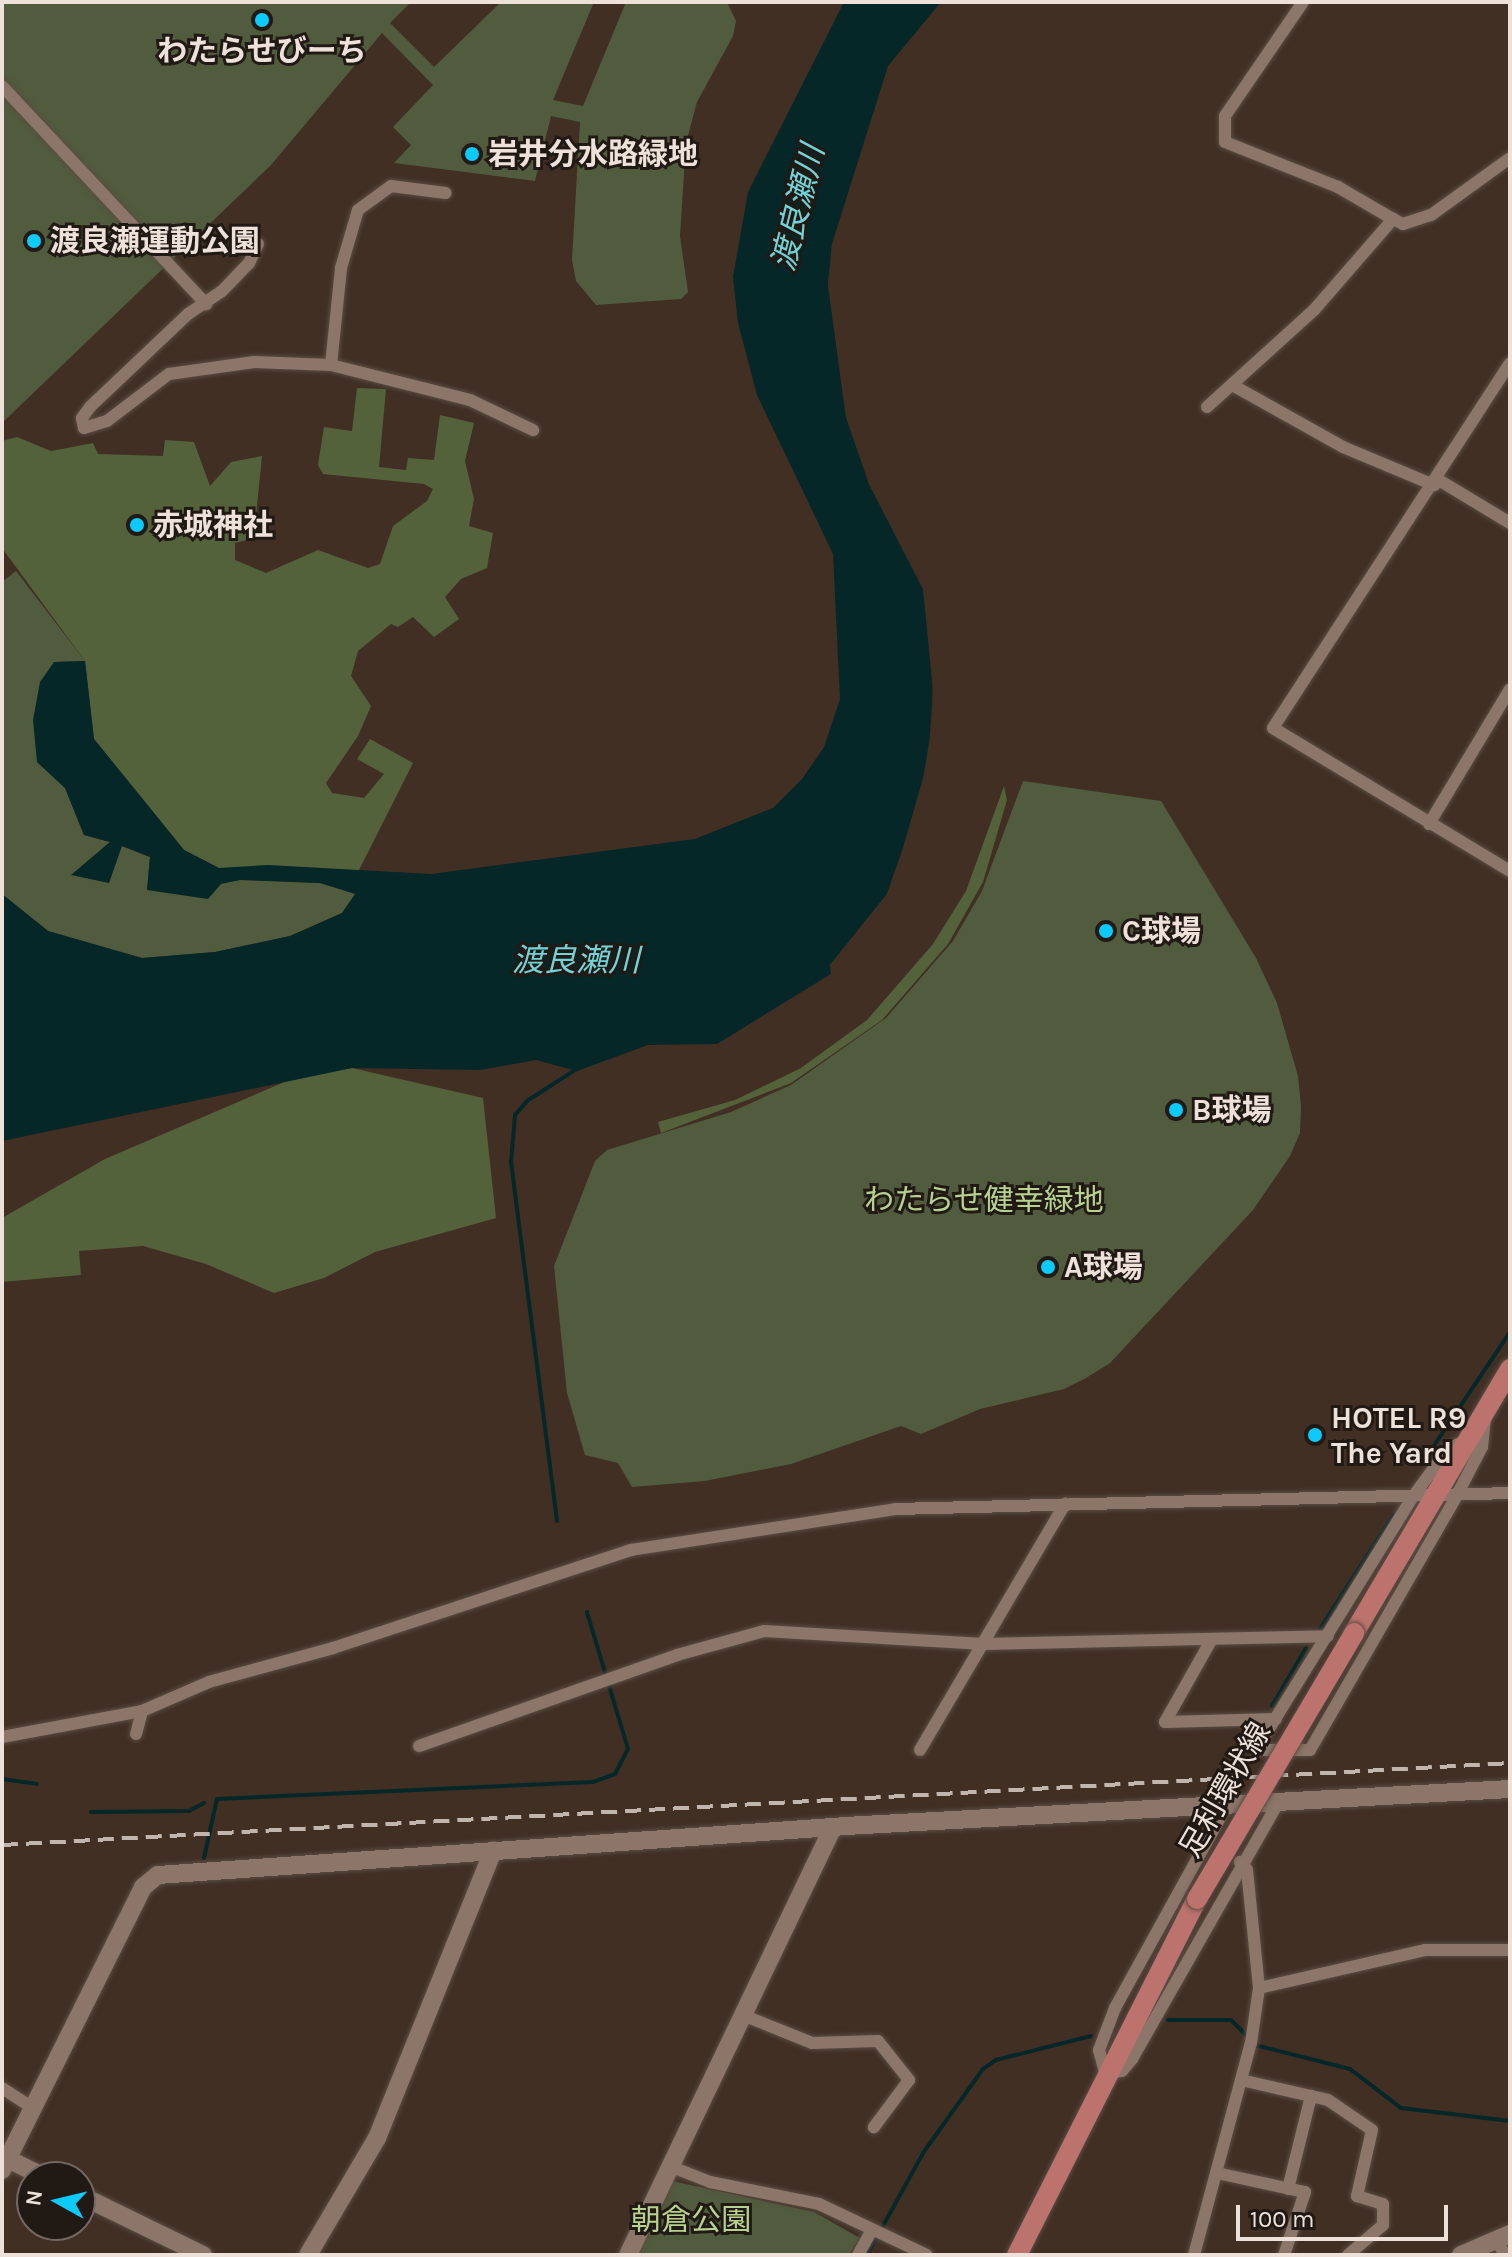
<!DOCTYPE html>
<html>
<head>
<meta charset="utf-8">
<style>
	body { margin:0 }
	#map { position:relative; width:1512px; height:2257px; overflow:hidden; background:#412f24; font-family:Karla,"Noto Sans JP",sans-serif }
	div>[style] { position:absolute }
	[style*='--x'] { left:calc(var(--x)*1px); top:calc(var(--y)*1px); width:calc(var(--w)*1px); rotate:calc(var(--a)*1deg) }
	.green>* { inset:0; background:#515c3e }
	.forest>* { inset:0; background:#53623a }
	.water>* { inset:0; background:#052728 }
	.pier>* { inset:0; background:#412f24 }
	.stream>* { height:4px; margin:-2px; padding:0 2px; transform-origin:2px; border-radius:2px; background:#052728 }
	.roads { filter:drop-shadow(0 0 2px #5a4c42) drop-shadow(0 0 2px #5a4c42) }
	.street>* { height:12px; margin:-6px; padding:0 6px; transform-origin:6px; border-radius:6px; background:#8b7669 }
	.secondary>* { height:18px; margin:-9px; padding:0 9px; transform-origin:9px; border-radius:9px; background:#8b7669 }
	.primary>* { height:20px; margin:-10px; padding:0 10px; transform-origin:10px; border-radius:10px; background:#bc726d }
	.rail>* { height:4px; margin-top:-2px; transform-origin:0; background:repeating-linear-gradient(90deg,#c2b5ad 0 16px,transparent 0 24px) }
	.bridges { filter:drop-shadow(0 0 2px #5a4c42) drop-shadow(0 0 2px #5a4c42) }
	.primary-bridge>* { height:20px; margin:-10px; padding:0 10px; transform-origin:10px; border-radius:10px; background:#bc726d }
	.dots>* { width:22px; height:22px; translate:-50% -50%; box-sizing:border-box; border:4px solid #211914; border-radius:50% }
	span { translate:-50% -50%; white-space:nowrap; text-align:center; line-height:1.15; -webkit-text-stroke:6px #211914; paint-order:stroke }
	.poi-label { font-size:30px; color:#ede1da; font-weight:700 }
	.left { translate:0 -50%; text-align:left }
	.park-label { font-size:30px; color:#b7d18e }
	.street-label { font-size:30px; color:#ede1da }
	.water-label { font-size:32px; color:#70d3d7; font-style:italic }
	.frame { position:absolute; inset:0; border:4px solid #ede1da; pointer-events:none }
	.north { position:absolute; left:16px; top:2161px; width:80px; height:80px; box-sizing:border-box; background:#211914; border:2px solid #736963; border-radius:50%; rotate:278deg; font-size:22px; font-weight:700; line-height:32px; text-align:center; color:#ede1da }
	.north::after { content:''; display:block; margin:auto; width:28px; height:36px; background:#0ccafa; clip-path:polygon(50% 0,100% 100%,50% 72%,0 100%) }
	.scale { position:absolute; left:1236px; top:2205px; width:212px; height:36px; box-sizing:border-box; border:4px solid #ede1da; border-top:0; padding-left:10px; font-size:24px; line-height:28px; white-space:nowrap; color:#ede1da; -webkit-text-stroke:6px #211914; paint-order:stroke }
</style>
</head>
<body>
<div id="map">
	<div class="green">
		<i style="clip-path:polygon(2px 2px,411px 2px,390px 23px,434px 67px,501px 2px,594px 2px,553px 100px,583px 106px,626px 2px,727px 2px,736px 21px,733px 36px,697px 102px,686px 143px,680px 236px,688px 292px,681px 299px,596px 305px,576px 281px,572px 260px,580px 122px,551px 116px,535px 181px,394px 163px,411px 145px,393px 127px,433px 85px,382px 33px,271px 165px,2px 423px)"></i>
		<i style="clip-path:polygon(16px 571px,85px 661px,54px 662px,37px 762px,65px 788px,84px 835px,110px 842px,72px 875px,122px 846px,150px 857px,147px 890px,240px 880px,320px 883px,356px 893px,342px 913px,290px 936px,215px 952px,142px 958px,48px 931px,2px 894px,2px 582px)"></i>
		<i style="clip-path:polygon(1023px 781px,1161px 801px,1256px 958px,1277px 1003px,1298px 1076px,1301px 1106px,1300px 1133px,1290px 1156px,1253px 1210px,1110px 1363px,1086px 1378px,1064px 1389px,980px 1409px,921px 1434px,901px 1426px,791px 1464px,705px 1481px,632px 1487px,618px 1463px,585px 1455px,567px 1393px,554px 1266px,595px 1161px,607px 1150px,731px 1112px,791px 1085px,886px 1018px,953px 941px,982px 891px)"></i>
		<i style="clip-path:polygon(672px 2181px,814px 2212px,860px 2238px,849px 2255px,636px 2255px)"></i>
	</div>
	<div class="forest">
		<i style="clip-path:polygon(357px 388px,386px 389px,379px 467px,406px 470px,408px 458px,434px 460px,440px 415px,474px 423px,465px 461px,474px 499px,469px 526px,493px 533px,487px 568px,461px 579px,445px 597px,459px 619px,434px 637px,413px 617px,398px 627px,391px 624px,358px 651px,351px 676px,371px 706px,358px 736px,326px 783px,332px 793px,364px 798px,384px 774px,357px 759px,370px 739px,413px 763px,358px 872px,219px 868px,184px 850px,94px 739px,85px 661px,2px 548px,2px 441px,17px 437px,51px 451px,93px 443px,98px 454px,163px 456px,165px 440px,194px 442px,210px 486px,231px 462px,262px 456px,255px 526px,251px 539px,235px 543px,235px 560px,266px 573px,318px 550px,368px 568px,380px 564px,393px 526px,427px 501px,433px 489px,424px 484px,323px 474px,318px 465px,324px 427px,352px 431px)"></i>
		<i style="clip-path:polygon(1004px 786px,1007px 800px,983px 882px,948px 944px,882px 1020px,791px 1083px,661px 1133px,658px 1122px,735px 1100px,801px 1068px,867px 1020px,933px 944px,966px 891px)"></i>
		<i style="clip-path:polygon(352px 1068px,483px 1098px,496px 1218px,375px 1252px,324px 1278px,274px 1293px,206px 1264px,143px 1246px,79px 1251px,81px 1275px,2px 1282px,2px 1218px,105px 1159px,296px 1077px)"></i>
	</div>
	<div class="water">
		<i style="clip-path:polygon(844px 2px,941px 2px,888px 66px,832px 244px,828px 285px,846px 417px,869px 484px,923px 589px,933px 691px,928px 761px,902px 851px,887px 894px,830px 965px,831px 974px,717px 1044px,648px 1045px,577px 1071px,536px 1060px,480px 1070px,352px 1068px,2px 1141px,2px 894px,48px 931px,142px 958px,215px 952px,290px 936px,342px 913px,355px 894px,320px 883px,240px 880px,221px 884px,208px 899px,147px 890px,150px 857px,122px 846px,109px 883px,71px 875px,110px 842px,84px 835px,65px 788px,37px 762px,33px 720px,40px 682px,54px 662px,85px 661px,94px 739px,184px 850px,219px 868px,268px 865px,431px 874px,695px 839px,773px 808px,802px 779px,824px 747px,840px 699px,833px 554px,757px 395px,738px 323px,733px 277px,748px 192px)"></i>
	</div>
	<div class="pier">
		<i style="clip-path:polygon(832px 244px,832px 285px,856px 440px,926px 588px,937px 655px,936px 726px,923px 804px,890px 896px,834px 966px,834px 977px,764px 1020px,831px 974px,830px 965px,887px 894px,919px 803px,932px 725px,933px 655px,923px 589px,869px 484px,846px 417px,828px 285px)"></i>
	</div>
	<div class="stream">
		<i style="--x:1423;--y:1462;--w:156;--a:-56.2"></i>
		<i style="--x:557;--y:1521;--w:362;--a:-97.3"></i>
		<i style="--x:511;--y:1162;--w:47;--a:-85.1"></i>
		<i style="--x:515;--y:1115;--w:18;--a:-49"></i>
		<i style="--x:527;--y:1101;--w:61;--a:-32.9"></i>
		<i style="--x:1318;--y:1632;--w:139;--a:-57.3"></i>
		<i style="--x:1272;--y:1706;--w:67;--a:-59.6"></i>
		<i style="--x:1241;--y:1755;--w:36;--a:-58"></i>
		<i style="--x:2;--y:1779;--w:35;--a:8"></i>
		<i style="--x:91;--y:1812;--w:98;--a:-0.6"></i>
		<i style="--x:189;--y:1811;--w:17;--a:-28"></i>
		<i style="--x:204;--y:1858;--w:60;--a:-77.6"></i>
		<i style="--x:217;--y:1799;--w:376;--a:-2.6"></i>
		<i style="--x:593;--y:1782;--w:23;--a:-20"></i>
		<i style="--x:615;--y:1774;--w:28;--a:-63"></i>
		<i style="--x:628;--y:1749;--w:143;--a:-106.7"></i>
		<i style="--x:1168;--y:2020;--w:63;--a:0"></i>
		<i style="--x:1231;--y:2020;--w:25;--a:45"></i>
		<i style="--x:1255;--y:2045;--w:98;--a:14.2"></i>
		<i style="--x:1350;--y:2069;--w:64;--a:37.4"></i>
		<i style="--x:1401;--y:2108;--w:110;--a:6.8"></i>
		<i style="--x:867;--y:2255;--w:116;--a:-61.2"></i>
		<i style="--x:923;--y:2153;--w:103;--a:-54.5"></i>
		<i style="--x:983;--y:2069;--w:16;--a:-35"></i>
		<i style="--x:996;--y:2060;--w:98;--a:-14.2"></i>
	</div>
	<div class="roads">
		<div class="street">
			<i style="--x:1303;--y:2;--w:138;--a:124.4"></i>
			<i style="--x:1225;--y:116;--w:26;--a:90"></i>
			<i style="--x:1225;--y:142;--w:122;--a:21.7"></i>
			<i style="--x:1338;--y:187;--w:64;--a:30.2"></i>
			<i style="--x:2;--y:86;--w:299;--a:46.9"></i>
			<i style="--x:258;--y:244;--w:21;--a:115"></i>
			<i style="--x:249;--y:263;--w:39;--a:134"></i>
			<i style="--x:222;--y:291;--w:41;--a:145.9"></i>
			<i style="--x:188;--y:314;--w:135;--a:136.5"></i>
			<i style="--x:90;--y:407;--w:14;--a:126"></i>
			<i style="--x:82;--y:418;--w:10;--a:79"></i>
			<i style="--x:84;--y:428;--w:24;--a:-17"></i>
			<i style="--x:107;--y:421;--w:78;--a:-37.2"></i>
			<i style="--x:169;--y:374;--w:86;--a:-8"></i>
			<i style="--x:254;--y:362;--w:77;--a:2.2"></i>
			<i style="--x:331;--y:365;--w:143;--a:14.1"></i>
			<i style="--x:470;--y:400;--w:70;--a:25.5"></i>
			<i style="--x:1510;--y:363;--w:435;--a:123"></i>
			<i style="--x:1273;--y:728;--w:277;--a:31.1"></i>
			<i style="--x:331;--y:365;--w:98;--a:-84.1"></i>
			<i style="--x:341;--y:268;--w:60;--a:-73.7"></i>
			<i style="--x:358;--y:210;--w:41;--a:-36"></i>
			<i style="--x:391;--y:186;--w:55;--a:7.3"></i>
			<i style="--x:1234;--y:386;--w:125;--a:29.2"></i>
			<i style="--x:1343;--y:447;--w:99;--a:22.7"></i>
			<i style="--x:1207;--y:407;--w:144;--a:-42.2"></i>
			<i style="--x:1314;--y:310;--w:121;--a:-49"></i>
			<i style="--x:1393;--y:219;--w:11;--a:27"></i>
			<i style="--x:1403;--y:224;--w:29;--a:-18"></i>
			<i style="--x:1431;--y:215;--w:97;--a:-35.8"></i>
			<i style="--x:1437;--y:479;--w:85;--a:31.1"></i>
			<i style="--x:1429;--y:824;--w:157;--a:-59"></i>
			<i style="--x:1466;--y:1440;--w:20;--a:153"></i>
			<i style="--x:1448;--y:1449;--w:61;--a:126.3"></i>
			<i style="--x:1412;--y:1498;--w:296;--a:121.8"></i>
			<i style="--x:1256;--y:1750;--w:54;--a:0"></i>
			<i style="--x:1310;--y:1750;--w:294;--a:-60"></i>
			<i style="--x:1457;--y:1495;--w:54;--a:-62.5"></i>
			<i style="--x:1482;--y:1447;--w:29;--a:-84"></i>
			<i style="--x:1165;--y:1722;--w:111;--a:-1.5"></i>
			<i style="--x:1165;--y:1722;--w:95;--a:-60.5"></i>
			<i style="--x:136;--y:1734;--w:24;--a:-75"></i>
			<i style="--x:2;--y:1737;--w:142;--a:-10.5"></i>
			<i style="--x:142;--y:1711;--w:73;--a:-23.4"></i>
			<i style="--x:209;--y:1682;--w:129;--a:-15.3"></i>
			<i style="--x:333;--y:1648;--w:314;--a:-18.2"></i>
			<i style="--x:631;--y:1550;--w:268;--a:-8.8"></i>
			<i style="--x:896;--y:1509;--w:614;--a:-1.49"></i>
			<i style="--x:419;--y:1746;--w:274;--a:-19.4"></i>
			<i style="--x:677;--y:1655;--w:90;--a:-15.4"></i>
			<i style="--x:764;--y:1631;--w:220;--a:3.4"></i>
			<i style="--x:984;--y:1644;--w:344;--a:-1.3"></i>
			<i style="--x:920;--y:1750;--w:286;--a:-59.5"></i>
			<i style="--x:1227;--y:1805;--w:232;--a:118.9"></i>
			<i style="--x:1115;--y:2008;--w:45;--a:110.9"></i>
			<i style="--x:1099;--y:2050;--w:24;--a:75"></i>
			<i style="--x:1105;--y:2073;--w:17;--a:-7"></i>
			<i style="--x:1122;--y:2071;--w:16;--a:-50"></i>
			<i style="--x:1132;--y:2059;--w:295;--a:-60.3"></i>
			<i style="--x:1259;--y:1988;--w:170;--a:-12.9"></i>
			<i style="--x:1425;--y:1950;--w:85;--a:0"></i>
			<i style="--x:745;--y:2016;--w:72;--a:21.9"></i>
			<i style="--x:812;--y:2043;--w:66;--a:-1.7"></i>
			<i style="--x:878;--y:2041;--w:50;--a:51.5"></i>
			<i style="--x:909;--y:2080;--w:59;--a:126.7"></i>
			<i style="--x:1241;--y:2080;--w:89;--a:12.9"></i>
			<i style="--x:1328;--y:2100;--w:53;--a:34.3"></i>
			<i style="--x:1372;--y:2130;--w:68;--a:102.8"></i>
			<i style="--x:1357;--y:2196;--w:27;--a:17"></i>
			<i style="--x:1383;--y:2204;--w:21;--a:90"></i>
			<i style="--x:1383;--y:2225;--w:46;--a:139.4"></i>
			<i style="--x:2;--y:2088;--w:37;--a:33"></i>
			<i style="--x:672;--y:2167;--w:41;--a:21.5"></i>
			<i style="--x:710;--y:2182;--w:111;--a:11.4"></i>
			<i style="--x:819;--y:2204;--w:119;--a:25.3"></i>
			<i style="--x:1217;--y:2173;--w:90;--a:12.2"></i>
			<i style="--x:1305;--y:2192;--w:66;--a:108.4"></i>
			<i style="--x:1288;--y:2189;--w:96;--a:-76.1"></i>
			<i style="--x:1495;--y:2240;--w:19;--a:54"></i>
			<i style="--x:858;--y:2255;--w:29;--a:-61"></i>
			<i style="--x:1194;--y:2255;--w:220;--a:-75"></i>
			<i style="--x:1251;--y:2043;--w:56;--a:-81.7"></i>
			<i style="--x:1259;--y:1988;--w:119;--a:-95.8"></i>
			<i style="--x:1247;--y:1870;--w:11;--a:-131"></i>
		</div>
		<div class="secondary">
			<i style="--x:8;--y:2159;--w:40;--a:26.6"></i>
			<i style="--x:2;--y:2170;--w:316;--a:-63.5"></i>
			<i style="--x:143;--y:1887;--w:19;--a:-39"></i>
			<i style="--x:158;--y:1875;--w:690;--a:-4.07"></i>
			<i style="--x:846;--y:1826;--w:665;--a:-3.19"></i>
			<i style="--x:80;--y:2195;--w:137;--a:26"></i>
			<i style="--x:308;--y:2255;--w:136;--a:-59.5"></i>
			<i style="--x:377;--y:2138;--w:310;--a:-68"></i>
			<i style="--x:628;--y:2255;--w:471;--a:-64.4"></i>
			<i style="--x:1461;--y:2255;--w:53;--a:-23.2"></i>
		</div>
		<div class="primary">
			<i style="--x:1354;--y:1633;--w:307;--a:-59.4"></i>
			<i style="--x:1017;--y:2255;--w:399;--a:-63.2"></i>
		</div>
	</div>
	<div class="rail">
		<i style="--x:2;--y:1845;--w:1510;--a:-3.11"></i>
	</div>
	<div class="bridges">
		<div class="primary-bridge">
			<i style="--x:1197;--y:1899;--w:309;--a:-59.4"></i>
		</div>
	</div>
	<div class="dots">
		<i style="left:262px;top:20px;background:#0ccafa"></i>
		<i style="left:472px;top:154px;background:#0ccafa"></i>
		<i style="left:34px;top:241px;background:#0ccafa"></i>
		<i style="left:137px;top:525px;background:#0ccafa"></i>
		<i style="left:1106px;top:931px;background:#0ccafa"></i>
		<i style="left:1176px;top:1110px;background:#0ccafa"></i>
		<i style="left:1048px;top:1267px;background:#0ccafa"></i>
		<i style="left:1315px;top:1435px;background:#0ccafa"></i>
	</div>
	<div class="poi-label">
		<span style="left:262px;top:51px">わたらせびーち</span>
		<span class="left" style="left:488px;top:154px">岩井分水路緑地</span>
		<span class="left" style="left:50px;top:241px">渡良瀬運動公園</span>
		<span class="left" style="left:153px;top:525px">赤城神社</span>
		<span class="left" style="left:1122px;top:931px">C球場</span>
		<span class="left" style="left:1192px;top:1110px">B球場</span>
		<span class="left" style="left:1064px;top:1267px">A球場</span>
		<span class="left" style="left:1331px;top:1435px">HOTEL R9<br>The Yard</span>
	</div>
	<div class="park-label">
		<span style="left:984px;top:1200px">わたらせ健幸緑地</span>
		<span style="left:691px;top:2220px">朝倉公園</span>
	</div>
	<div class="street-label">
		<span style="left:1225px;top:1790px;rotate:-60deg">足利環状線</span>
	</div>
	<div class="water-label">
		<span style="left:799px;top:208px;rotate:-76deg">渡良瀬川</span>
		<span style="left:576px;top:961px">渡良瀬川</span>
	</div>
	<div class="frame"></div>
	<div class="north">N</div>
	<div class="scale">100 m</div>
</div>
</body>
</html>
